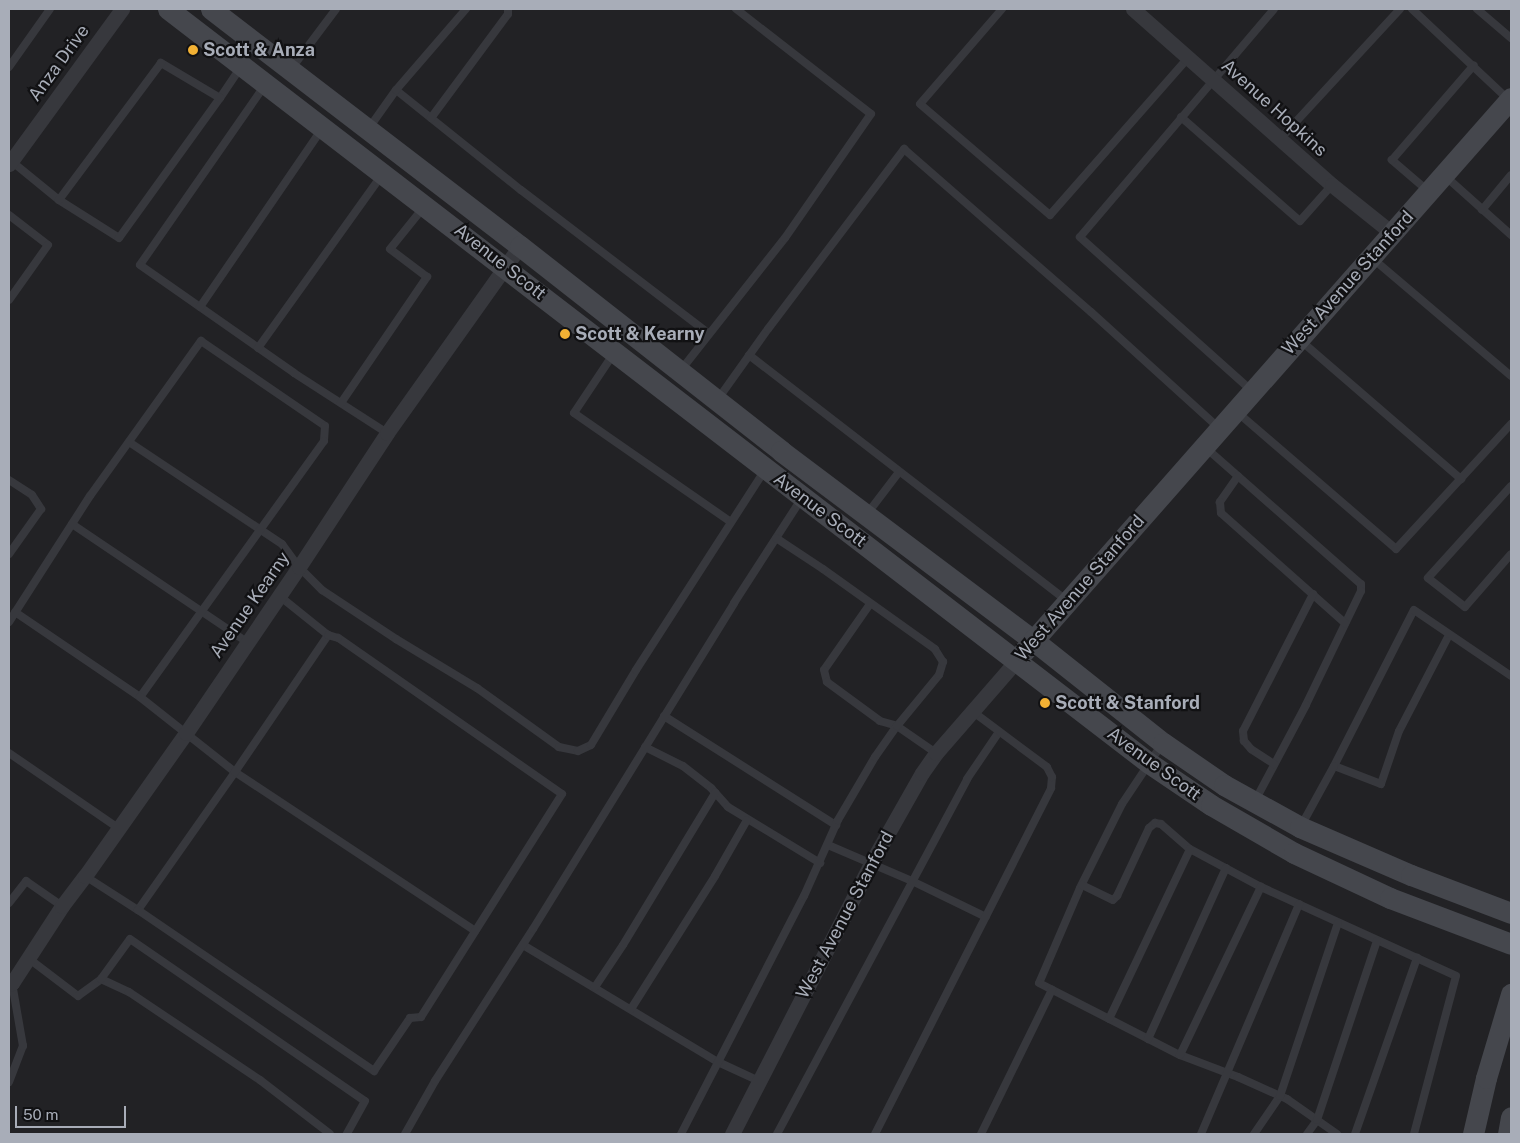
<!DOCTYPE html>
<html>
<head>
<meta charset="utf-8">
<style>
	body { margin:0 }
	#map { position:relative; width:1520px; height:1143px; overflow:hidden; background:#161618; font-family:"Public Sans",sans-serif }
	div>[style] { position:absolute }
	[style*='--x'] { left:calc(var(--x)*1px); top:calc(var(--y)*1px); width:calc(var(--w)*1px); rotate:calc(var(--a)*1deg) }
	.built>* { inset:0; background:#222225 }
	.lane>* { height:8px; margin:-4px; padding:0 4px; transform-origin:4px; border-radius:4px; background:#37383d }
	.street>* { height:15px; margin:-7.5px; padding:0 7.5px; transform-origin:7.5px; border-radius:7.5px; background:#37383d }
	.secondary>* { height:21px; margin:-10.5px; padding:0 10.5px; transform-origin:10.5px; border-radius:10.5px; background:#45474d }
	.dots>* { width:14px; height:14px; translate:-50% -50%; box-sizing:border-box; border:2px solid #111113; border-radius:50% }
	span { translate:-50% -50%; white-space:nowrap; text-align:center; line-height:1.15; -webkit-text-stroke:4.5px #111113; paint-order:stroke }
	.poi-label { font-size:18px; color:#a8adb8; font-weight:700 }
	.left { translate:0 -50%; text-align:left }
	.street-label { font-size:18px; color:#a8adb8 }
	.frame { position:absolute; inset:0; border:10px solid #a8adb8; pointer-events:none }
	.scale { position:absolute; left:15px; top:1106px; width:111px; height:22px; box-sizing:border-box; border:2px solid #a8adb8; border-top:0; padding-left:6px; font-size:15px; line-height:18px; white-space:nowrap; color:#a8adb8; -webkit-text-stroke:4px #111113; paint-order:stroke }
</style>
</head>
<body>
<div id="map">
	<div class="built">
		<i style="clip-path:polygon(9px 9px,1511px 9px,1511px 1134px,9px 1134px)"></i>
	</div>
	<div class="lane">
		<i style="--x:1002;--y:9;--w:125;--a:130.8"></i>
		<i style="--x:920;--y:104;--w:171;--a:40.5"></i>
		<i style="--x:1050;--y:215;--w:209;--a:-48.7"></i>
		<i style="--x:1412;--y:9;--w:132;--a:43.2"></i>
		<i style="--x:1477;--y:9;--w:45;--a:40.5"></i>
		<i style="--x:9;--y:67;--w:71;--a:-54.7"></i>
		<i style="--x:291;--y:69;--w:75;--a:-53.1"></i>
		<i style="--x:265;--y:85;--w:219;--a:124.8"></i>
		<i style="--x:140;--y:265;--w:188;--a:35"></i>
		<i style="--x:294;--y:373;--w:111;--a:32.8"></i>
		<i style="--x:396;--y:90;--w:160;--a:38.7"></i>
		<i style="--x:521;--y:190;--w:235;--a:37.4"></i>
		<i style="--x:220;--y:98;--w:37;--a:-56"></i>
		<i style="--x:1181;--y:117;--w:158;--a:41.2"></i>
		<i style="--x:1300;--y:221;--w:48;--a:-48.4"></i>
		<i style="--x:431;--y:118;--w:129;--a:-53.5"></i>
		<i style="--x:508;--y:14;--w:5;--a:-90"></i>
		<i style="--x:369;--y:128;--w:47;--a:-54.6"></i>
		<i style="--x:396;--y:90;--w:107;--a:-49.2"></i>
		<i style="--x:1280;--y:139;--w:177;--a:-47.3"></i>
		<i style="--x:10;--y:160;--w:63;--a:39.2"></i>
		<i style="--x:59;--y:200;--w:71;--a:32.3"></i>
		<i style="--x:119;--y:238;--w:173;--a:-54.2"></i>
		<i style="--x:220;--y:98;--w:69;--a:-149.3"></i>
		<i style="--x:161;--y:63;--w:171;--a:126.7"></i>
		<i style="--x:1444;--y:175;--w:90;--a:41.8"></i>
		<i style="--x:1428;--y:191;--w:48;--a:-139.3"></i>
		<i style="--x:1392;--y:160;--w:125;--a:-49.2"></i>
		<i style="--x:1482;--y:210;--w:45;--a:-50.4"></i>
		<i style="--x:9;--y:215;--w:49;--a:37.6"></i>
		<i style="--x:48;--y:245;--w:67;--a:125.3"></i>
		<i style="--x:1372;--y:258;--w:182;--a:40.3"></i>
		<i style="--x:200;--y:307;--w:216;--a:-55.6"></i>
		<i style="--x:1300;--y:340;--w:213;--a:40.8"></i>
		<i style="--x:258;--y:348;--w:211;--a:-54.4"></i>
		<i style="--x:614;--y:353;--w:72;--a:123.7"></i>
		<i style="--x:574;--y:413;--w:191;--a:34.8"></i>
		<i style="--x:749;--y:355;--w:401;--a:37.7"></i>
		<i style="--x:681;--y:370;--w:168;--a:-51.8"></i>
		<i style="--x:785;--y:238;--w:151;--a:-55.3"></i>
		<i style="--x:871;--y:114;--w:171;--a:-142.1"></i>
		<i style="--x:1252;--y:391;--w:231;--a:-138.2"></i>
		<i style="--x:1080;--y:237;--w:299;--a:-49.6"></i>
		<i style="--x:718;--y:399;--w:86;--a:-54.5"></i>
		<i style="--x:768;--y:329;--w:226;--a:-52.9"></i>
		<i style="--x:904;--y:149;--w:248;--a:41.1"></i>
		<i style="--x:1091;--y:312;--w:171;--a:42.2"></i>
		<i style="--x:341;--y:403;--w:153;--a:-55.7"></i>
		<i style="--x:427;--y:277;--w:46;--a:-142.9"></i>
		<i style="--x:390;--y:249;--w:53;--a:-51.2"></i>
		<i style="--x:1237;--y:412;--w:210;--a:40.7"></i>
		<i style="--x:1396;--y:549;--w:170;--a:-47.4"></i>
		<i style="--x:129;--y:442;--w:184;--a:33.7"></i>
		<i style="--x:282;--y:544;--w:29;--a:54"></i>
		<i style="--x:299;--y:567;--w:33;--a:45"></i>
		<i style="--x:322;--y:590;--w:89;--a:33.5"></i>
		<i style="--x:396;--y:639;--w:95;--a:31.2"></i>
		<i style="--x:477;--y:688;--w:101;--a:35.7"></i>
		<i style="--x:559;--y:747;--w:19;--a:12"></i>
		<i style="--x:578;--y:751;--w:14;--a:-25"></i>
		<i style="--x:591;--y:745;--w:87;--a:-59"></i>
		<i style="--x:636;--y:670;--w:238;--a:-57.2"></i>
		<i style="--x:1206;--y:448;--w:206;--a:41.3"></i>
		<i style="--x:1361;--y:584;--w:7;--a:90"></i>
		<i style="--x:1361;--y:591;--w:127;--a:115.8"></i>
		<i style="--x:1306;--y:705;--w:109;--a:118"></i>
		<i style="--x:1238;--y:476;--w:32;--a:125"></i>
		<i style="--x:1220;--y:502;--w:11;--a:85"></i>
		<i style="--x:1221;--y:513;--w:166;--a:41.6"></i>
		<i style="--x:9;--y:480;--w:27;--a:33"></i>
		<i style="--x:32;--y:495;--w:17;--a:57"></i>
		<i style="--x:41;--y:509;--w:55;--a:125.4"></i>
		<i style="--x:1511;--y:486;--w:124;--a:132.1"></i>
		<i style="--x:1428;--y:578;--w:47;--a:38.1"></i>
		<i style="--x:1465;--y:607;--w:70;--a:-49"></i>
		<i style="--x:867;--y:514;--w:53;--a:-52.7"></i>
		<i style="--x:72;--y:524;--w:211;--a:34"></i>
		<i style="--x:870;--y:604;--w:80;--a:124.9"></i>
		<i style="--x:824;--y:670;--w:12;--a:76"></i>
		<i style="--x:827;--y:682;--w:66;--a:36.3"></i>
		<i style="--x:880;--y:721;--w:18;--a:16"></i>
		<i style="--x:897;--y:726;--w:47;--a:34.7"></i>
		<i style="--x:15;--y:612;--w:151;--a:34.2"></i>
		<i style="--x:9;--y:622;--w:150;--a:-57.3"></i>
		<i style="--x:90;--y:496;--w:191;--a:-54.4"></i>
		<i style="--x:201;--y:341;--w:150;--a:34.4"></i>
		<i style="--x:325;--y:426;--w:15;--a:94"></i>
		<i style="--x:324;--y:441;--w:315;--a:125.7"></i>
		<i style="--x:140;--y:697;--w:121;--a:38.3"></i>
		<i style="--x:235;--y:772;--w:288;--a:33.5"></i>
		<i style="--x:1449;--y:635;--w:108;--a:117.5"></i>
		<i style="--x:1399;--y:731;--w:56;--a:108.8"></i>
		<i style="--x:1381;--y:784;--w:50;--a:-159"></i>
		<i style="--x:1334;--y:766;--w:175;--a:-62.9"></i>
		<i style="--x:1414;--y:610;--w:117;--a:34.2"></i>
		<i style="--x:664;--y:716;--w:204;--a:32.4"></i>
		<i style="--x:1162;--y:744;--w:72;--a:123.7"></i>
		<i style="--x:1122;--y:804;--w:94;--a:116.6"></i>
		<i style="--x:1080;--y:888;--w:103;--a:113.3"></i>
		<i style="--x:1039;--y:983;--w:158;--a:27.1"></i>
		<i style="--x:1180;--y:1055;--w:62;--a:20.8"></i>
		<i style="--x:1238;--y:1077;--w:54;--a:24.2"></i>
		<i style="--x:1287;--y:1099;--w:61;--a:35"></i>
		<i style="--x:645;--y:747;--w:42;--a:26.6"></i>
		<i style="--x:683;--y:766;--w:36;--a:38"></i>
		<i style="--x:711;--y:788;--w:25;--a:48"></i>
		<i style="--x:728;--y:807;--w:108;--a:31.3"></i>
		<i style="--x:9;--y:753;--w:132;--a:34.5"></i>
		<i style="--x:1274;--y:764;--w:27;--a:-147"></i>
		<i style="--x:1251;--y:749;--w:11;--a:-131"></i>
		<i style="--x:1244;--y:741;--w:10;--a:-96"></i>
		<i style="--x:1243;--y:731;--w:154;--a:-62.9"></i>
		<i style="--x:1301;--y:826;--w:68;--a:-61.2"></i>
		<i style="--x:828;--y:845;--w:91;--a:23.2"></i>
		<i style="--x:912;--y:881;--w:82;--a:25.9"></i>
		<i style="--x:85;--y:876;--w:63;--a:32.7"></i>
		<i style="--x:138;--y:910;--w:169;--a:-54.9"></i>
		<i style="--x:235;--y:772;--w:166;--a:-55.8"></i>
		<i style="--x:328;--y:635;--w:64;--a:-141.3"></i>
		<i style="--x:1082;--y:885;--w:34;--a:26"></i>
		<i style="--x:1113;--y:900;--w:6;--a:-45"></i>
		<i style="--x:1117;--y:896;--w:75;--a:-64.8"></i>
		<i style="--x:1149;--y:828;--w:8;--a:-40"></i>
		<i style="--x:1155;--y:823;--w:6;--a:9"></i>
		<i style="--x:1161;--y:824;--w:38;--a:41"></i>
		<i style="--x:1190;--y:849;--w:81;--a:28.2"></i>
		<i style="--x:1261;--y:887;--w:214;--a:24.5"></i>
		<i style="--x:1456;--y:976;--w:163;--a:104.9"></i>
		<i style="--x:9;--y:903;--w:28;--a:-52"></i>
		<i style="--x:26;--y:881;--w:44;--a:34.8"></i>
		<i style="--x:138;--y:910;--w:286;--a:34.3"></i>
		<i style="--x:374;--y:1071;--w:64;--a:-55.8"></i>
		<i style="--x:410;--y:1018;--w:11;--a:-5"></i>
		<i style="--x:421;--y:1017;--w:264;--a:-57.7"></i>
		<i style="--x:562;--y:794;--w:273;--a:-145.1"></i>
		<i style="--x:338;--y:638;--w:10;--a:-163"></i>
		<i style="--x:523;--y:945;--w:227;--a:31"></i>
		<i style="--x:718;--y:1062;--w:45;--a:24.9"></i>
		<i style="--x:28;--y:958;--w:63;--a:37.2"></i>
		<i style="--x:78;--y:996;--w:29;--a:-36"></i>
		<i style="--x:101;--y:979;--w:31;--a:25"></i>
		<i style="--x:129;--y:992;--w:158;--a:33.9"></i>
		<i style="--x:260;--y:1080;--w:88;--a:37.6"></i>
		<i style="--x:101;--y:979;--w:49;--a:-54.1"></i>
		<i style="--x:130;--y:939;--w:285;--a:34.6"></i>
		<i style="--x:365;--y:1101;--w:38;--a:119"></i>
		<i style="--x:595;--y:987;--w:50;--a:-56.3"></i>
		<i style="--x:623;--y:945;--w:178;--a:-58.8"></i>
		<i style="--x:631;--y:1009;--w:157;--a:-57.7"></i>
		<i style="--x:715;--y:876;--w:64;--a:-60.3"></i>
		<i style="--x:1109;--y:1019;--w:188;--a:-64.5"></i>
		<i style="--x:1148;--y:1039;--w:188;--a:-65.5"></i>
		<i style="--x:1180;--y:1055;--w:187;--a:-64.3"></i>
		<i style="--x:9;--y:1082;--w:39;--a:-69"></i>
		<i style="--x:23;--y:1046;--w:64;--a:-99.9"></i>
		<i style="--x:405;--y:1134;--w:61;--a:-60.5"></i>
		<i style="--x:435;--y:1081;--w:181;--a:-57.2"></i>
		<i style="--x:533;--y:929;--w:383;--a:-58.3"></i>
		<i style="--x:734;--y:603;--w:125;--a:-57.1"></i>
		<i style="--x:681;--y:1134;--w:268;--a:-62.7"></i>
		<i style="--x:804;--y:896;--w:83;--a:-65.9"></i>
		<i style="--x:838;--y:820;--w:73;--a:-59.6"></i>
		<i style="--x:875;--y:757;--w:38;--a:-55"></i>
		<i style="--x:897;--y:726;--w:66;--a:-50.5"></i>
		<i style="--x:939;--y:675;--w:14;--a:-73"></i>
		<i style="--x:943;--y:662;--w:15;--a:-122"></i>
		<i style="--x:935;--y:649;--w:138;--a:-144.5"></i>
		<i style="--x:823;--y:569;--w:56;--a:-146.6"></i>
		<i style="--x:777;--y:1134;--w:403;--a:-61.8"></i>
		<i style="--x:967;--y:779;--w:57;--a:-55.8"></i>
		<i style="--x:875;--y:1134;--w:388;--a:-63"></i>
		<i style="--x:1051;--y:788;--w:11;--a:-85"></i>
		<i style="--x:1052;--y:777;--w:11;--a:-117"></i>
		<i style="--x:1047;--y:767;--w:94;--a:-143.3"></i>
		<i style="--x:981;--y:1134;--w:161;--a:-63.8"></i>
		<i style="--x:1201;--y:1134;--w:250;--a:-66.9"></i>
		<i style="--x:1254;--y:1134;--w:46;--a:-55.6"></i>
		<i style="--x:1280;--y:1096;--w:182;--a:-71.5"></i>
		<i style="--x:1307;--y:1134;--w:17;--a:-54"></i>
		<i style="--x:1317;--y:1120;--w:189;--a:-71.5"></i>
		<i style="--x:1355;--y:1134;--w:187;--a:-70.6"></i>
	</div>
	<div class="street">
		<i style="--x:1133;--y:9;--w:266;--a:41.5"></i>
		<i style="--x:1332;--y:185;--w:77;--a:38.7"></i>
		<i style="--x:9;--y:164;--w:192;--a:-53.9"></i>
		<i style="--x:9;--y:984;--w:3;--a:-18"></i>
		<i style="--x:12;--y:983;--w:92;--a:-57"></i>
		<i style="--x:62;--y:906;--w:38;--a:-53"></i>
		<i style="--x:85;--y:876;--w:175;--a:-54.8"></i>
		<i style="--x:186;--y:733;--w:201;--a:-55.8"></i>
		<i style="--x:299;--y:567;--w:160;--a:-56.7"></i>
		<i style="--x:387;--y:433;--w:229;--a:-54.6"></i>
		<i style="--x:732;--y:1134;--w:305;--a:-62.8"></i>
		<i style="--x:871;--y:863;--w:103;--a:-60.5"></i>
		<i style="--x:922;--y:773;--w:24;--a:-55"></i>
		<i style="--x:936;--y:753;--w:121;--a:-49"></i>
	</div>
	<div class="secondary">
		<i style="--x:168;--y:9;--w:1237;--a:37.55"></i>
		<i style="--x:1149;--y:763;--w:75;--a:34.1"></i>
		<i style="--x:1211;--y:805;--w:96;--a:30"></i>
		<i style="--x:1294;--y:853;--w:106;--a:25.1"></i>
		<i style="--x:1390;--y:898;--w:129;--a:20.8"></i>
		<i style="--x:211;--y:9;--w:389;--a:37.5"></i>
		<i style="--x:520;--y:246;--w:332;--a:38.1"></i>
		<i style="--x:781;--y:451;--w:315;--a:36.9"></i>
		<i style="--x:1033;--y:640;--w:166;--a:38.4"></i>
		<i style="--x:1163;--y:743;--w:74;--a:34.5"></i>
		<i style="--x:1224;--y:785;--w:87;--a:28.9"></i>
		<i style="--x:1300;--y:827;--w:121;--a:23.4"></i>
		<i style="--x:1411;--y:875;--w:107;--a:20.8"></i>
		<i style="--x:1024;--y:651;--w:737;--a:-48.63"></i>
		<i style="--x:1473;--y:1134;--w:57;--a:-76.9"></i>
		<i style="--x:1486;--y:1078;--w:88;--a:-73.4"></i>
		<i style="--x:1508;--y:1134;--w:17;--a:-80"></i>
	</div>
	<div class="dots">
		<i style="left:193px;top:50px;background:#f2b134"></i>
		<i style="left:565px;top:334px;background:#f2b134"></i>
		<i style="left:1045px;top:703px;background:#f2b134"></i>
	</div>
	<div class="poi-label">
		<span class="left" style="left:203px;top:50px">Scott &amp; Anza</span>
		<span class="left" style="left:575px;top:334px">Scott &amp; Kearny</span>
		<span class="left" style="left:1055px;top:703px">Scott &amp; Stanford</span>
	</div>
	<div class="street-label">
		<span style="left:59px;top:63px;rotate:-54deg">Anza Drive</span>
		<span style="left:1274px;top:108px;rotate:42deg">Avenue Hopkins</span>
		<span style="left:500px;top:262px;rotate:38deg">Avenue Scott</span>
		<span style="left:1348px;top:283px;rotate:-48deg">West Avenue Stanford</span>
		<span style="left:820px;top:510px;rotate:37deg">Avenue Scott</span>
		<span style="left:1080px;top:588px;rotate:-49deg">West Avenue Stanford</span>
		<span style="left:250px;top:605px;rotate:-55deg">Avenue Kearny</span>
		<span style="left:1154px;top:764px;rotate:36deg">Avenue Scott</span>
		<span style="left:845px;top:915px;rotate:-62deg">West Avenue Stanford</span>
	</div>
	<div class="frame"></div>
	<div class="scale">50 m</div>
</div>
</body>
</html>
